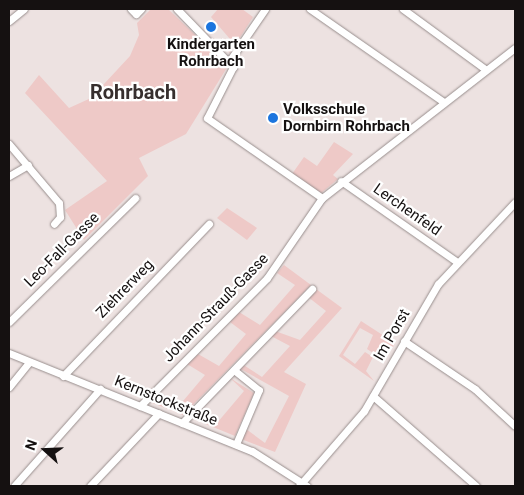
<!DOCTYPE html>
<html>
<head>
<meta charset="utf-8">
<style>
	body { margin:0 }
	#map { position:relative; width:524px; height:495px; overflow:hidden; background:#ede2e1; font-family:Roboto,sans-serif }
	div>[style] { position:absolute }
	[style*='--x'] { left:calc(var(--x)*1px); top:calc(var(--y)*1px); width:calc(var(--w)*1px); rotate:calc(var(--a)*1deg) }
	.green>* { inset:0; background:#eec9c7 }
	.roads { filter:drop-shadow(0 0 1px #988e8d) drop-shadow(0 0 1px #988e8d) }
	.street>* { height:7px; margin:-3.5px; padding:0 3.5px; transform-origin:3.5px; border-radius:3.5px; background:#fff }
	.dots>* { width:14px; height:14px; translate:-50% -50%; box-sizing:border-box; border:2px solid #fff; border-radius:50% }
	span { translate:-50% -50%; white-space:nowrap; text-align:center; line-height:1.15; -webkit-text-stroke:4.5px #fff; paint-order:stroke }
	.poi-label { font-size:15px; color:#151111; font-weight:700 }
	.left { translate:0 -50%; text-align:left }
	.street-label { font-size:15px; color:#151111 }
	.district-label { font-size:20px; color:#372f2e; font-weight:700 }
	.frame { position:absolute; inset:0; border:10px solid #151111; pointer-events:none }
	.north { position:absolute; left:20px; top:425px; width:50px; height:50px; -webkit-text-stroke:4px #fff; paint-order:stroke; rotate:290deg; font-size:14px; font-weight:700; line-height:20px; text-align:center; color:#151111 }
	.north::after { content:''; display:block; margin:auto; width:18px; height:22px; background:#151111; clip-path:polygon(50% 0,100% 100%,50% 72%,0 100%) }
</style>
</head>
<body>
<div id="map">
	<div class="green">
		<i style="clip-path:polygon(151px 9px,168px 9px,228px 66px,186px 134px,139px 158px,148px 176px,84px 240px,65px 210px,107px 181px,25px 93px,39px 75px,69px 108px,91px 98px,130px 56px,139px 35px,137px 23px)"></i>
		<i style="clip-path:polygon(218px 9px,242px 9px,253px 17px,230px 53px,223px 47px,230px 39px,211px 17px)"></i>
		<i style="clip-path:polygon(334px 142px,353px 154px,333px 175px,338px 179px,320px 194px,292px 174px,304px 157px,317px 166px)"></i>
		<i style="clip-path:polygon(227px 208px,257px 228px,247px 240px,217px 218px)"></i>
		<i style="clip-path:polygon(284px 265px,311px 285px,183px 415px,150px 402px,157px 395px,178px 407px,205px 375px,187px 364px,198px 354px,219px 366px,246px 334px,230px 322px,239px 312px,260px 325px,295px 285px,277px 273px)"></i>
		<i style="clip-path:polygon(316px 289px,342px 308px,284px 372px,306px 384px,275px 452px,241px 439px,246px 429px,265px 443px,289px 396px,239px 368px,242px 364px,262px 377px,290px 346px,271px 336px,275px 331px,300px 340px,326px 311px,308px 297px)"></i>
		<i style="clip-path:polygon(361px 321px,395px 343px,393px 347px,384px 343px,376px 355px,367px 349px,373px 335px,360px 328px,343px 355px,355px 364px,365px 352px,373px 357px,366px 371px,374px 381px,339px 356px)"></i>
		<i style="clip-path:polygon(230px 378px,254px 393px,235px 436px,191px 418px,197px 411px,217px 423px,244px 391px)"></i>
	</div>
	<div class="roads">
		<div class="street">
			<i style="--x:131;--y:9;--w:7;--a:45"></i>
			<i style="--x:136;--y:14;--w:7;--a:-45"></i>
			<i style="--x:177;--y:9;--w:81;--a:46"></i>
			<i style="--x:233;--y:67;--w:57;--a:117"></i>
			<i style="--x:207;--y:118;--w:140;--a:34.8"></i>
			<i style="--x:310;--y:9;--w:163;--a:34.8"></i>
			<i style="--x:403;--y:9;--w:102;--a:36.2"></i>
			<i style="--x:9;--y:21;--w:19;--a:-39"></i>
			<i style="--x:230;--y:60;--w:62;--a:-55.5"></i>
			<i style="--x:9;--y:144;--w:77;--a:49.7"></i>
			<i style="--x:59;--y:203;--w:14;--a:86"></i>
			<i style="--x:60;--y:217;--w:9;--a:131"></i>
			<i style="--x:9;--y:176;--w:22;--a:-30"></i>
			<i style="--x:341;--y:181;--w:141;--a:34.9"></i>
			<i style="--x:9;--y:322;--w:177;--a:-44.5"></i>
			<i style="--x:404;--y:341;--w:86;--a:34.1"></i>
			<i style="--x:475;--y:389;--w:54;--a:42.8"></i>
			<i style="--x:9;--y:353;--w:262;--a:22"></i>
			<i style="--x:252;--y:451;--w:65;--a:32.5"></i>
			<i style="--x:234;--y:370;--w:32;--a:39"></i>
			<i style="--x:259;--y:390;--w:59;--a:113.1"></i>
			<i style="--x:63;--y:376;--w:211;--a:-46.2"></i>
			<i style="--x:9;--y:387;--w:32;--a:-51"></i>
			<i style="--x:373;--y:396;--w:137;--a:41.1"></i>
			<i style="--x:140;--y:406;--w:180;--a:-45.2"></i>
			<i style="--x:267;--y:278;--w:97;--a:-55.5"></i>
			<i style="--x:322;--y:198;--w:244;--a:-37.9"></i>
			<i style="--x:182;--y:423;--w:187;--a:-45.9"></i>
			<i style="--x:14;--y:486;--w:130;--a:-48.4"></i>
			<i style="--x:90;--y:486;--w:100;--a:-46.6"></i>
			<i style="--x:299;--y:486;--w:99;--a:-49.1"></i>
			<i style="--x:364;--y:411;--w:147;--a:-59.8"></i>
			<i style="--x:438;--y:284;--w:112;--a:-46.8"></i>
		</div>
	</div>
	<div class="dots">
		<i style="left:211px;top:27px;background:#1c75de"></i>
		<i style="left:273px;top:118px;background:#1c75de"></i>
	</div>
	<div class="poi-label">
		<span style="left:211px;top:53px">Kindergarten<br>Rohrbach</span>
		<span class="left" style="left:283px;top:118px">Volksschule<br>Dornbirn Rohrbach</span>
	</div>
	<div class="street-label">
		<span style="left:407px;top:210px;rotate:35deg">Lerchenfeld</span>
		<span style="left:62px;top:250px;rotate:-45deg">Leo-Fall-Gasse</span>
		<span style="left:125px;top:289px;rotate:-46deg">Ziehrerweg</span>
		<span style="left:216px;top:308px;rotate:-46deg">Johann-Strauß-Gasse</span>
		<span style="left:392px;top:335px;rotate:-60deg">Im Porst</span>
		<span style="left:166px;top:401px;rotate:22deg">Kernstockstraße</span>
	</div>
	<div class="district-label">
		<span style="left:133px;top:92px">Rohrbach</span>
	</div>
	<div class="frame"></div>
	<div class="north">N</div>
</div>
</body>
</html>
